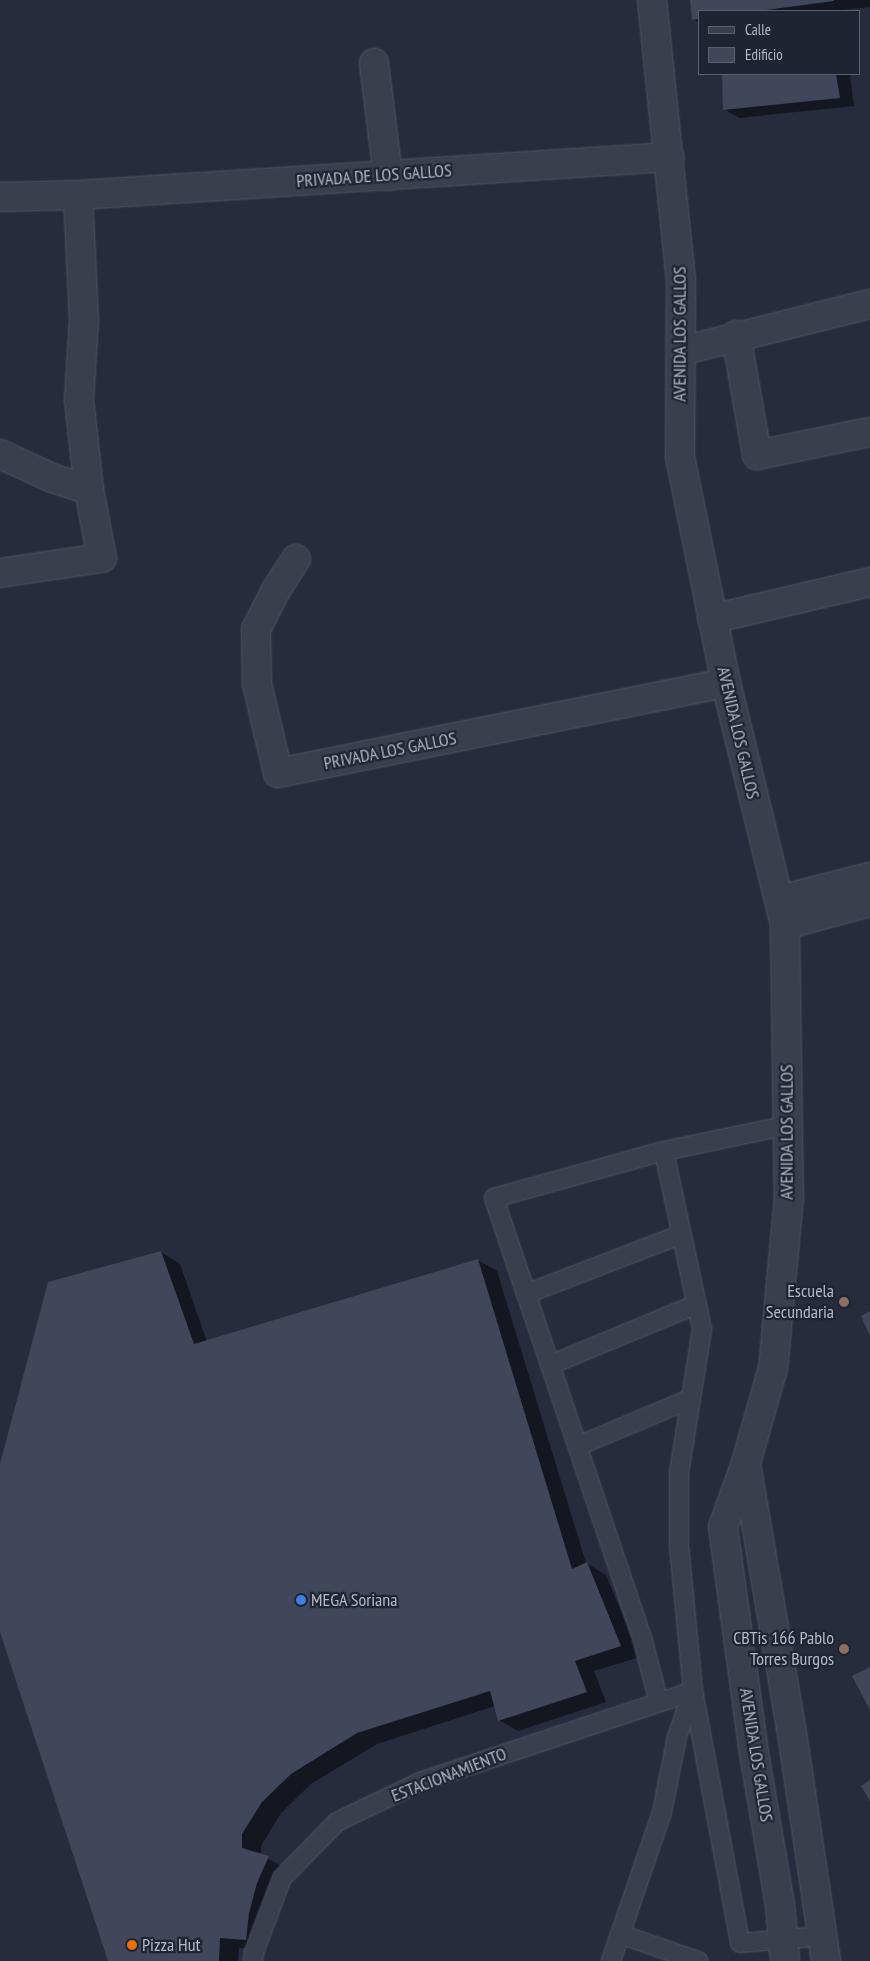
<!DOCTYPE html>
<html>
<head>
<meta charset="utf-8">
<style>
	body { margin:0 }
	#map { position:relative; width:870px; height:1961px; overflow:hidden; background:#262c3d; font-family:"PT Sans Narrow",sans-serif }
	div>[style] { position:absolute }
	[style*='--x'] { left:calc(var(--x)*1px); top:calc(var(--y)*1px); width:calc(var(--w)*1px); rotate:calc(var(--a)*1deg) }
	.shadow>* { inset:0; background:#0007 }
	.building>* { inset:0; background:#40475a }
	.roads { filter:drop-shadow(0 0 1px #525765) drop-shadow(0 0 1px #525765) }
	.lane>* { height:18px; margin:-9px; padding:0 9px; transform-origin:9px; border-radius:9px; background:#3a3f4e }
	.street>* { height:28px; margin:-14px; padding:0 14px; transform-origin:14px; border-radius:14px; background:#3a3f4e }
	.dots>* { width:14px; height:14px; translate:-50% -50%; box-sizing:border-box; border:2px solid #1f2433; border-radius:50% }
	span { translate:-50% -50%; white-space:nowrap; text-align:center; line-height:1.15; -webkit-text-stroke:4.5px #1f2433; paint-order:stroke }
	.street-label { font-size:18px; color:#b6bac8 }
	.poi-label { font-size:18px; color:#b6bac8 }
	.right { translate:-100% -50%; text-align:right }
	.left { translate:0 -50%; text-align:left }
	.legend { position:absolute; left:698px; top:10px; width:162px; height:65px; box-sizing:border-box; background:#1f2433; border:1px solid #5b606f; margin:0; padding:6px 9px; list-style:none; font-size:15px; color:#b6bac8 }
	.legend li { display:flex; align-items:center; gap:10px; height:25px }
	.legend b { width:25px; border:1px solid #5b606f }
</style>
</head>
<body>
<div id="map">
	<div class="shadow">
		<i style="clip-path:polygon(691px 0,870px 0,870px 7px,835px 11px,699px 11px,699px 22px,693px 19px)"></i>
		<i style="clip-path:polygon(723px 74px,850px 74px,854px 106px,739px 118px,724px 109px)"></i>
		<i style="clip-path:polygon(161px 1252px,180px 1264px,207px 1342px,478px 1260px,497px 1271px,586px 1563px,606px 1575px,640px 1657px,594px 1671px,606px 1702px,518px 1731px,499px 1720px,495px 1706px,377px 1744px,311px 1784px,281px 1813px,261px 1846px,261px 1855px,287px 1869px,268px 1924px,265px 1950px,239px 1948px,238px 1961px,109px 1961px,0 1628px,0 1469px)"></i>
	</div>
	<div class="building">
		<i style="clip-path:polygon(690px 0,834px 0,834px 1px,758px 11px,699px 11px,699px 19px,692px 20px)"></i>
		<i style="clip-path:polygon(722px 74px,836px 74px,840px 98px,723px 110px)"></i>
		<i style="clip-path:polygon(161px 1251px,194px 1344px,478px 1259px,572px 1569px,587px 1562px,621px 1646px,575px 1661px,587px 1692px,498px 1721px,490px 1691px,357px 1733px,291px 1774px,262px 1802px,242px 1834px,242px 1848px,269px 1856px,257px 1883px,249px 1913px,246px 1940px,220px 1938px,219px 1961px,108px 1961px,0 1632px,0 1464px,48px 1282px)"></i>
		<i style="clip-path:polygon(870px 1311px,870px 1336px,861px 1316px)"></i>
		<i style="clip-path:polygon(870px 1667px,870px 1710px,852px 1676px)"></i>
		<i style="clip-path:polygon(870px 1780px,870px 1801px,861px 1786px)"></i>
	</div>
	<div class="roads">
		<div class="lane">
			<i style="--x:526;--y:1294;--w:167;--a:-21"></i>
			<i style="--x:550;--y:1365;--w:159;--a:-22.5"></i>
			<i style="--x:578;--y:1446;--w:121;--a:-22.8"></i>
			<i style="--x:659;--y:1702;--w:66;--a:-104.9"></i>
			<i style="--x:642;--y:1638;--w:464;--a:-108.6"></i>
			<i style="--x:494;--y:1198;--w:176;--a:-15.5"></i>
			<i style="--x:620;--y:1934;--w:83;--a:19.1"></i>
			<i style="--x:253;--y:1961;--w:9;--a:-84"></i>
			<i style="--x:254;--y:1952;--w:79;--a:-69.3"></i>
			<i style="--x:282;--y:1878;--w:78;--a:-45.5"></i>
			<i style="--x:337;--y:1822;--w:92;--a:-25.7"></i>
			<i style="--x:420;--y:1782;--w:288;--a:-18.4"></i>
			<i style="--x:693;--y:1691;--w:256;--a:79.4"></i>
			<i style="--x:740;--y:1943;--w:83;--a:-4.8"></i>
			<i style="--x:611;--y:1961;--w:157;--a:-71.1"></i>
			<i style="--x:662;--y:1812;--w:76;--a:-78.7"></i>
			<i style="--x:677;--y:1737;--w:49;--a:-70.8"></i>
			<i style="--x:693;--y:1691;--w:147;--a:-95.5"></i>
			<i style="--x:679;--y:1545;--w:72;--a:-90"></i>
			<i style="--x:679;--y:1473;--w:146;--a:-80.9"></i>
			<i style="--x:702;--y:1329;--w:182;--a:-102.1"></i>
			<i style="--x:664;--y:1151;--w:127;--a:-11.8"></i>
		</div>
		<div class="street">
			<i style="--x:652;--y:0;--w:281;--a:84.1"></i>
			<i style="--x:681;--y:280;--w:177;--a:90.3"></i>
			<i style="--x:680;--y:457;--w:231;--a:78.5"></i>
			<i style="--x:726;--y:683;--w:249;--a:76.3"></i>
			<i style="--x:785;--y:925;--w:272;--a:89.2"></i>
			<i style="--x:789;--y:1197;--w:172;--a:95.3"></i>
			<i style="--x:773;--y:1368;--w:99;--a:105.9"></i>
			<i style="--x:746;--y:1463;--w:68;--a:109.8"></i>
			<i style="--x:723;--y:1527;--w:228;--a:82.2"></i>
			<i style="--x:754;--y:1753;--w:154;--a:80.3"></i>
			<i style="--x:780;--y:1905;--w:56;--a:84.9"></i>
			<i style="--x:374;--y:63;--w:114;--a:82.9"></i>
			<i style="--x:0;--y:197;--w:78;--a:-1.5"></i>
			<i style="--x:78;--y:195;--w:593;--a:-3.67"></i>
			<i style="--x:736;--y:335;--w:122;--a:80.1"></i>
			<i style="--x:757;--y:455;--w:115;--a:-11.5"></i>
			<i style="--x:681;--y:351;--w:195;--a:-14"></i>
			<i style="--x:0;--y:454;--w:57;--a:24.8"></i>
			<i style="--x:52;--y:478;--w:39;--a:18"></i>
			<i style="--x:296;--y:559;--w:37;--a:123"></i>
			<i style="--x:276;--y:590;--w:44;--a:117.1"></i>
			<i style="--x:256;--y:629;--w:55;--a:89"></i>
			<i style="--x:257;--y:684;--w:91;--a:76.7"></i>
			<i style="--x:278;--y:773;--w:457;--a:-11.4"></i>
			<i style="--x:0;--y:573;--w:103;--a:-8.4"></i>
			<i style="--x:102;--y:558;--w:69;--a:-100.8"></i>
			<i style="--x:89;--y:490;--w:91;--a:-96.3"></i>
			<i style="--x:79;--y:400;--w:79;--a:-86.4"></i>
			<i style="--x:84;--y:321;--w:126;--a:-92.7"></i>
			<i style="--x:712;--y:619;--w:162;--a:-13.2"></i>
			<i style="--x:779;--y:900;--w:94;--a:-14.2"></i>
			<i style="--x:785;--y:925;--w:88;--a:-15.1"></i>
			<i style="--x:746;--y:1464;--w:273;--a:80.3"></i>
			<i style="--x:792;--y:1733;--w:231;--a:81.5"></i>
		</div>
	</div>
	<div class="dots">
		<i style="left:844px;top:1302px;background:#8d6e63"></i>
		<i style="left:301px;top:1600px;background:#3f7fe0"></i>
		<i style="left:844px;top:1649px;background:#8d6e63"></i>
		<i style="left:132px;top:1945px;background:#e8710a"></i>
	</div>
	<div class="street-label">
		<span style="left:374px;top:176px;rotate:-4deg">PRIVADA DE LOS GALLOS</span>
		<span style="left:680px;top:334px;rotate:-90deg">AVENIDA LOS GALLOS</span>
		<span style="left:738px;top:733px;rotate:77deg">AVENIDA LOS GALLOS</span>
		<span style="left:390px;top:751px;rotate:-11deg">PRIVADA LOS GALLOS</span>
		<span style="left:787px;top:1132px;rotate:-90deg">AVENIDA LOS GALLOS</span>
		<span style="left:756px;top:1755px;rotate:81deg">AVENIDA LOS GALLOS</span>
		<span style="left:449px;top:1775px;rotate:-21deg">ESTACIONAMIENTO</span>
	</div>
	<div class="poi-label">
		<span class="right" style="left:834px;top:1302px">Escuela<br>Secundaria</span>
		<span class="left" style="left:311px;top:1600px">MEGA Soriana</span>
		<span class="right" style="left:834px;top:1649px">CBTis 166 Pablo<br>Torres Burgos</span>
		<span class="left" style="left:142px;top:1945px">Pizza Hut</span>
	</div>
	<ul class="legend">
	<li><b style="height:6px;background:#3a3f4e"></b>Calle</li>
	<li><b style="height:14px;background:#40475a"></b>Edificio</li>
	</ul>
</div>
</body>
</html>
